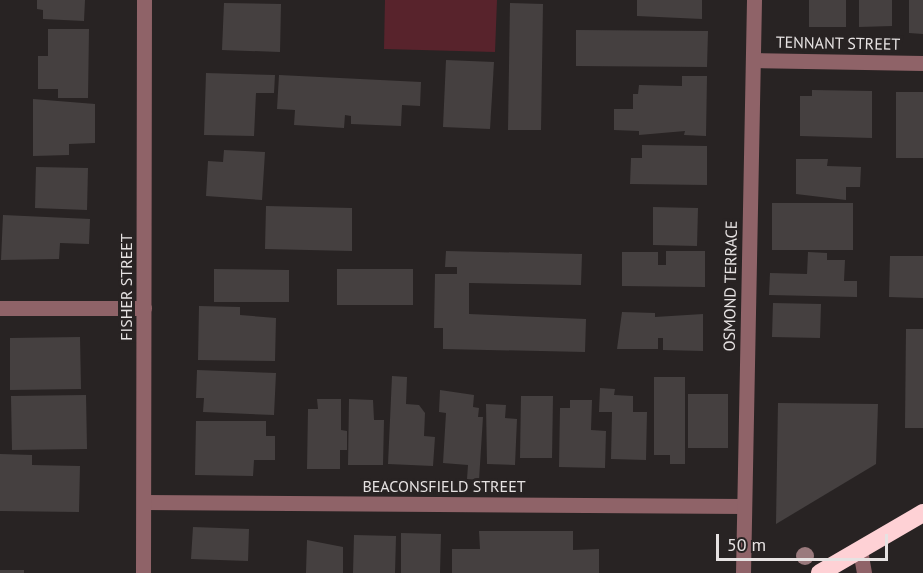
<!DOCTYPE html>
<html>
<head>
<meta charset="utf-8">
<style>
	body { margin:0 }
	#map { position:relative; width:923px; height:573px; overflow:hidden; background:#282323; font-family:"PT Sans",sans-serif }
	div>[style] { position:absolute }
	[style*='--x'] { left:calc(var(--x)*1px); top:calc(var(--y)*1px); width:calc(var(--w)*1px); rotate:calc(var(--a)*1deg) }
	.green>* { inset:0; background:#58232c }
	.building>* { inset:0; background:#454040 }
	.minor>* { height:15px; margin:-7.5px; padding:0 7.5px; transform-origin:7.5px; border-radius:7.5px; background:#8f6368 }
	.highway>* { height:18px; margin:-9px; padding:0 9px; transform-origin:9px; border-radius:9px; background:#fed1d5 }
	.trees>* { width:18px; height:18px; margin:-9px; border-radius:50%; background:#9a7a7d }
	span { translate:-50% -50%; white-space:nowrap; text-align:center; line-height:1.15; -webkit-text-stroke:6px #282323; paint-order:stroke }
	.street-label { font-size:16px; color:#e6e2e2 }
	.scale { position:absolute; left:716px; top:534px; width:172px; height:27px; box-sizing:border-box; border:3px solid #e6e2e2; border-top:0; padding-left:8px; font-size:18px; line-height:21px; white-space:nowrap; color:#e6e2e2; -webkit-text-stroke:4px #282323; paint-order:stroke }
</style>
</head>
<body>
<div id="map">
	<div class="green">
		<i style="clip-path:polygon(385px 0,497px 0,495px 52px,384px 49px)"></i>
	</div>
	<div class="building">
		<i style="clip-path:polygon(37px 0,85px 0,84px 21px,43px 19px,43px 10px,37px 9px)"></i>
		<i style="clip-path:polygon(637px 0,702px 0,702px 19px,637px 16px)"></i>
		<i style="clip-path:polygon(809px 0,846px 0,846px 27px,809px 27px)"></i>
		<i style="clip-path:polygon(859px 0,892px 0,892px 26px,859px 27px)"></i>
		<i style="clip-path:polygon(909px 0,923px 0,923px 34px,909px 33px)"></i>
		<i style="clip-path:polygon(224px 3px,281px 4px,280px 52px,222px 50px)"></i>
		<i style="clip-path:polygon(510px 3px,543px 4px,541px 130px,508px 130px)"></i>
		<i style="clip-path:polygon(48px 29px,89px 29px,88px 98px,58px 98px,58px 89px,38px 89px,38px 56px,48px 56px)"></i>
		<i style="clip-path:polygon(576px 30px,708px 31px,707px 67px,576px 66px)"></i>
		<i style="clip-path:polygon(446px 60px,494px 62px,490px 129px,443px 127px)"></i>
		<i style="clip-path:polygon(206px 73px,275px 75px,274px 93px,256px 93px,254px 136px,204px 135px)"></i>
		<i style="clip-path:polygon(279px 75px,421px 82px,420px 106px,402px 105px,401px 126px,351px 124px,351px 116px,345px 115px,344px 128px,294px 125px,295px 110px,277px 109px)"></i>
		<i style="clip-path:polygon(682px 76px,707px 76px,706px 136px,684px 135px,685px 131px,639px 135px,639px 131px,614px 130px,614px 109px,633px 109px,633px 94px,638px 94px,639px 85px,682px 86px)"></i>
		<i style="clip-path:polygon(812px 90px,872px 91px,872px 138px,800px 136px,800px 96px,812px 96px)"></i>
		<i style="clip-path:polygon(896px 92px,923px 92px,923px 158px,896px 158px)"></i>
		<i style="clip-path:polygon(33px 99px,95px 104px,95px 143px,69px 144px,69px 155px,33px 156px)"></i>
		<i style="clip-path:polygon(642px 145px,707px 146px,707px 185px,630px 184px,631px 158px,642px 158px)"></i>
		<i style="clip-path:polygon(224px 150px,265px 152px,262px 200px,206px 196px,208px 161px,223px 162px)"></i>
		<i style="clip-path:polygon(796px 159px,828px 159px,827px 166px,861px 167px,860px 187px,846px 187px,846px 200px,796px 194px)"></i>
		<i style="clip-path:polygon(36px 167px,88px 168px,87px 210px,35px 208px)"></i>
		<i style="clip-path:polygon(772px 203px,853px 203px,853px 250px,772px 250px)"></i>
		<i style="clip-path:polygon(266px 206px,352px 208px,352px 251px,265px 249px)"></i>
		<i style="clip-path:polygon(653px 207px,698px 208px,697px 246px,653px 245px)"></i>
		<i style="clip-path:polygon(3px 215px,90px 219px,89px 244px,60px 243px,59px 259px,1px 260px)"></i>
		<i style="clip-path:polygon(446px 251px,582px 254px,581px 285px,469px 283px,469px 314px,586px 319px,585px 352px,443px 349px,443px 328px,434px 328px,435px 274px,457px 274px,457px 267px,445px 267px)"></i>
		<i style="clip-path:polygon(666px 251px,705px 251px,705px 287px,622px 286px,622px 252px,658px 252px,658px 265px,666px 265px)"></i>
		<i style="clip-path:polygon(808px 252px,827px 253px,827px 260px,845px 260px,844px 281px,857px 281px,857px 297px,769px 295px,770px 273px,807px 274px)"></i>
		<i style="clip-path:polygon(890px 256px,923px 256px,923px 298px,889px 297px)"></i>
		<i style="clip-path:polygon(214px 269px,289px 270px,289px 302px,214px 302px)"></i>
		<i style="clip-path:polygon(337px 269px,413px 269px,413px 305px,337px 305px)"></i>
		<i style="clip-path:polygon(773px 303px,821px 304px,820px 338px,772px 337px)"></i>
		<i style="clip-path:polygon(199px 306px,240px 307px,240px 315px,276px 318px,275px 361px,198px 360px)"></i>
		<i style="clip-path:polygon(622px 312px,655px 313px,655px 317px,703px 314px,703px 351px,663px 350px,663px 338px,658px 338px,658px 349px,617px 349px)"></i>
		<i style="clip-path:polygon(906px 329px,923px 329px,923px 428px,905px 428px)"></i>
		<i style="clip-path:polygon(80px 337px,81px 389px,10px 390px,10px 338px)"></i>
		<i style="clip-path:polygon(197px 370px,276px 373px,274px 415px,203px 412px,204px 398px,196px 398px)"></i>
		<i style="clip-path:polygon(392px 376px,407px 377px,406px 404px,419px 405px,425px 413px,424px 436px,435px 437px,433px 466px,388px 464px)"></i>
		<i style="clip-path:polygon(654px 377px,685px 377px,685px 464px,670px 464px,670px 455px,654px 455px)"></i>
		<i style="clip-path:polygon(600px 388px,615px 389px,614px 395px,633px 396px,633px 412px,647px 412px,646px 460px,611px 459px,612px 412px,599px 412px)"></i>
		<i style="clip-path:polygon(440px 390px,474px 395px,473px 407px,479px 408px,478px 417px,483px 417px,479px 480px,467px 479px,468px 465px,443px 463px,446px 413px,439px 412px)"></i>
		<i style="clip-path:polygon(688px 394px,728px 394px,728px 448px,688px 448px)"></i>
		<i style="clip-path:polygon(86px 395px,87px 449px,12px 450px,11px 396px)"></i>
		<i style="clip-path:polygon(521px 396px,553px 396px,552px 458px,520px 458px)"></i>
		<i style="clip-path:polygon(317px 399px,341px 399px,341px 430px,347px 431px,347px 450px,340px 450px,340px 469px,307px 469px,308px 409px,318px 409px)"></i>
		<i style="clip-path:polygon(349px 399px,373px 400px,374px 420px,384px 420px,383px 465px,348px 465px)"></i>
		<i style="clip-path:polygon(570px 400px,592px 400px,591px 430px,606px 431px,605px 468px,559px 467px,560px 408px,570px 408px)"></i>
		<i style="clip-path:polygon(778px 403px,878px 404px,876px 464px,776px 524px)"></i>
		<i style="clip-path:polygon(486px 404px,506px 405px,505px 418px,517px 419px,515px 465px,487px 464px)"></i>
		<i style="clip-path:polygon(196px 421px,266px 421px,266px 436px,275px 436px,275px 460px,254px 460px,253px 476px,195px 475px)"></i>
		<i style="clip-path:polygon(0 454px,32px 455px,32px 465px,80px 466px,79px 512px,0 511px)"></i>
		<i style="clip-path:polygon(193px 527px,249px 529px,248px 561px,191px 559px)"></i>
		<i style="clip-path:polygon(479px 531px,573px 531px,573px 550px,599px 549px,599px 573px,452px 573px,452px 549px,480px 549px)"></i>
		<i style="clip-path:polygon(401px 533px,441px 534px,440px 573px,401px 573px)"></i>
		<i style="clip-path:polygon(354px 535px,396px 536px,395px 573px,353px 573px)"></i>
		<i style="clip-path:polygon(307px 540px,343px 547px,343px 573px,306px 573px)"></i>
		<i style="clip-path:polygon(0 570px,24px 570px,24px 573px,0 573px)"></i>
	</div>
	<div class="minor">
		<i style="--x:753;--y:60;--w:170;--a:1"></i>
		<i style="--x:0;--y:308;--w:144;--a:0"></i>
		<i style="--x:144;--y:502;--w:600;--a:0.38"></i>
		<i style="--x:860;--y:550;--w:23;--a:80"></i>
		<i style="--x:143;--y:573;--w:573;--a:-89.9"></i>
		<i style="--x:743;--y:573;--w:573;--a:-88.9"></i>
	</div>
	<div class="highway">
		<i style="--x:820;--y:573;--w:119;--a:-30.2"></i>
	</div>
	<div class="trees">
		<i style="left:805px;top:556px"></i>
	</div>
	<div class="street-label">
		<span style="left:838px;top:43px;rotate:1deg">TENNANT STREET</span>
		<span style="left:730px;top:286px;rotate:-89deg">OSMOND TERRACE</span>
		<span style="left:126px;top:287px;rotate:-90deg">FISHER STREET</span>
		<span style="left:444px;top:486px">BEACONSFIELD STREET</span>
	</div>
	<div class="scale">50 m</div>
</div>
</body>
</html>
